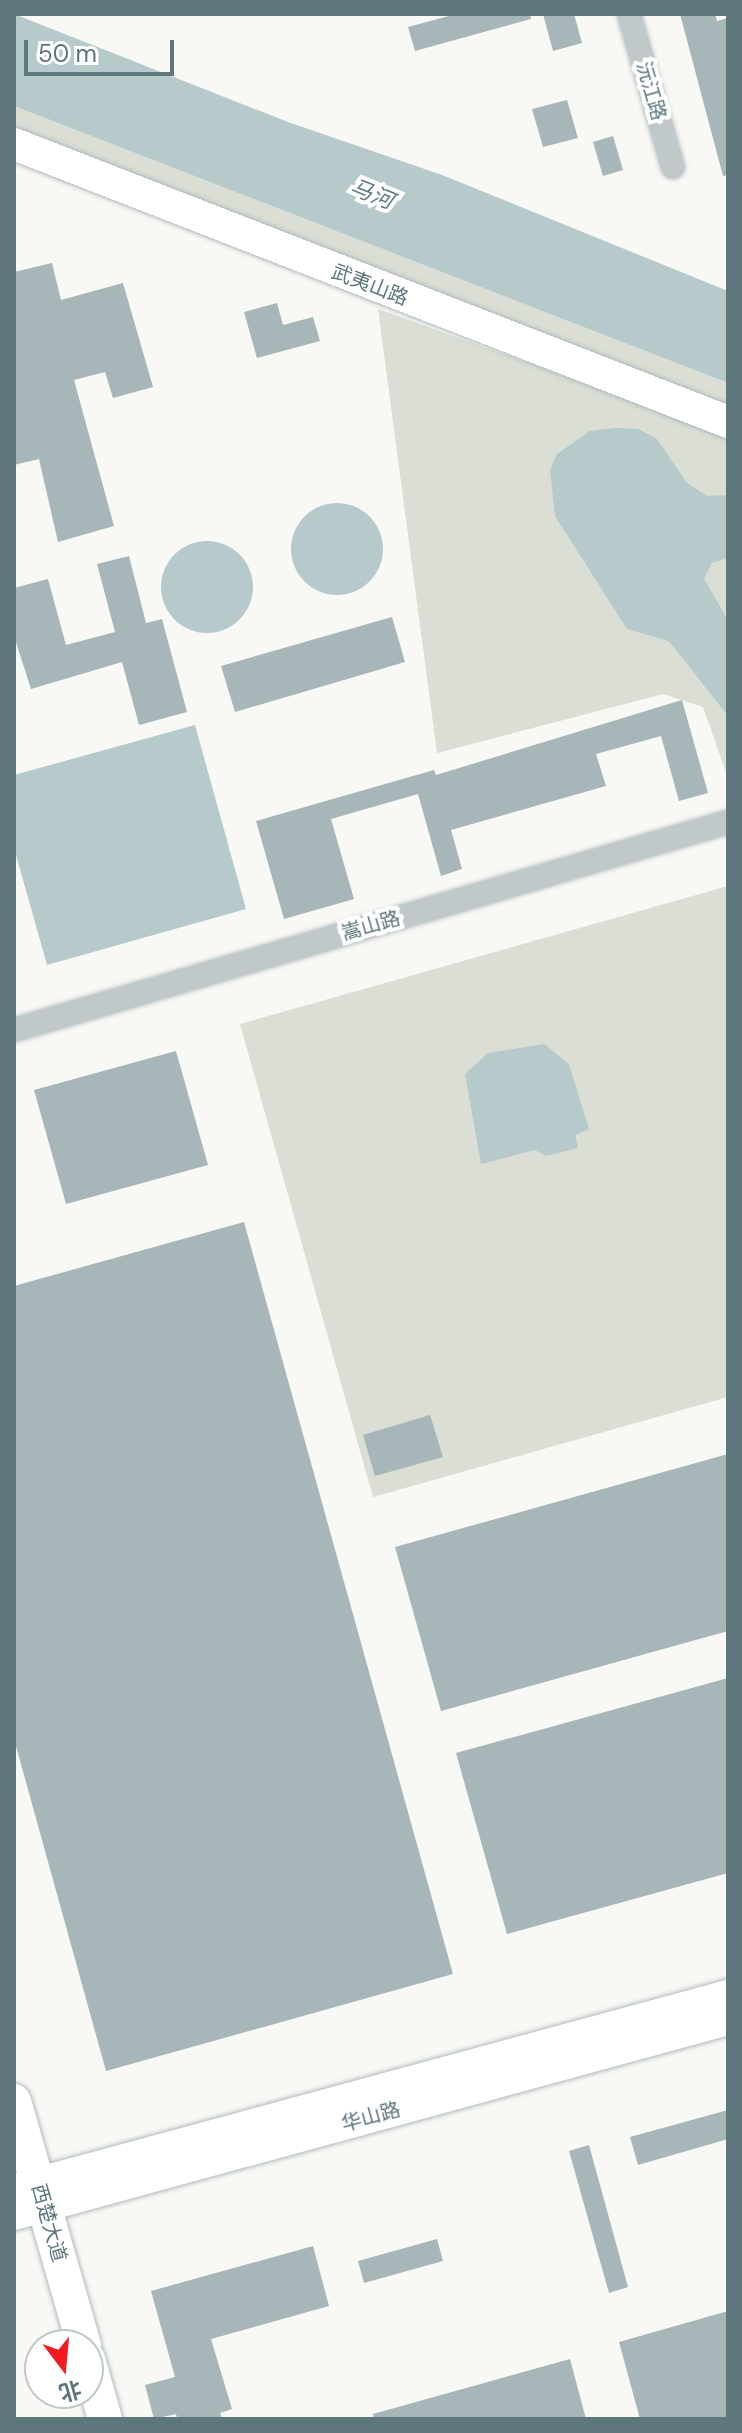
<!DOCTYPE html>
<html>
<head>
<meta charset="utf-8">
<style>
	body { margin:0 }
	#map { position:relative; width:742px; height:2433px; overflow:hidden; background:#f8f8f5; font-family:"DM Sans","Noto Sans SC",sans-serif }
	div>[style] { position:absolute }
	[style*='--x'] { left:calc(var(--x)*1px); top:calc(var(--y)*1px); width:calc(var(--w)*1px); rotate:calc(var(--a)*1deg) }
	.green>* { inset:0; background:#daded4 }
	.water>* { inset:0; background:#b7cacb }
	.round { border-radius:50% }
	.building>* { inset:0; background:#a7b6b8 }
	.roads { filter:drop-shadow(0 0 2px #b1bbbd) drop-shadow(0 0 2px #b1bbbd) }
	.street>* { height:22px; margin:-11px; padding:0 11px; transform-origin:11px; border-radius:11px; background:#c1c8ca }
	.secondary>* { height:32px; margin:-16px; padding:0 16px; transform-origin:16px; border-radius:16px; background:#fff }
	.primary>* { height:34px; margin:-17px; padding:0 17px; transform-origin:17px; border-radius:17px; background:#fff }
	span { translate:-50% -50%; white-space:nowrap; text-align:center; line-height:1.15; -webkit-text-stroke:8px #fff; paint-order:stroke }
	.street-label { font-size:20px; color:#5d777d }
	.water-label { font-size:22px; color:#5b7c7d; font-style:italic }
	.frame { position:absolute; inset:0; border:16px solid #5d777d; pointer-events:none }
	.north { position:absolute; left:24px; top:2329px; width:80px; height:80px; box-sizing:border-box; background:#fff; border:2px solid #bec9cb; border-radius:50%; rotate:164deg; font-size:22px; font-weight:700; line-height:32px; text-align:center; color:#5d777d }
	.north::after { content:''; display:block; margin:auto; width:28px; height:36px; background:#f21c20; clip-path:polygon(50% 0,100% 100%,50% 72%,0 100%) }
	.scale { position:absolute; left:24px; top:40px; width:150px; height:36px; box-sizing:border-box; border:4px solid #5d777d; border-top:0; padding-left:10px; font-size:24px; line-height:28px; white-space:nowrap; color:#5d777d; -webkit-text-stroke:6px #fff; paint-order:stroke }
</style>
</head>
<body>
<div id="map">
	<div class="green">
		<i style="clip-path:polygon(14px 106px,728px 383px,728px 413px,14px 135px)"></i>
		<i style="clip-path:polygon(378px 309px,728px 434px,728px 778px,703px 707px,663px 694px,437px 753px)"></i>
		<i style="clip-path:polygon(728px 886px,728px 1397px,373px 1497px,240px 1024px)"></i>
	</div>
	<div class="water">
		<i style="clip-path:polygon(14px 14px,288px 122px,442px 175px,728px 291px,728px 383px,14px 106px)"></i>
		<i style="clip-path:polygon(614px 428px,638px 429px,657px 439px,687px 483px,707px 496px,728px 495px,728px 558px,712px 563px,704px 579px,728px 620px,728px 716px,669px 641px,627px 629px,555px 516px,550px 470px,557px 454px,590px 431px)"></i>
		<i class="round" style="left:291px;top:503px;width:92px;height:92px"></i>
		<i class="round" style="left:161px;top:541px;width:92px;height:92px"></i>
		<i style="clip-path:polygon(195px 725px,246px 909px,47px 965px,14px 848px,14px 775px)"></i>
		<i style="clip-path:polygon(544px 1044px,569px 1064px,589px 1129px,575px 1135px,578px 1148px,546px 1156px,535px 1150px,481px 1164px,465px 1074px,488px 1053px)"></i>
	</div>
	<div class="building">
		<i style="clip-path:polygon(456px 14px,530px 14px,531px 19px,415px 51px,408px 27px)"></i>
		<i style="clip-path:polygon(543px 14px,574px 14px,582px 43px,553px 51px)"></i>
		<i style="clip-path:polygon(680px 14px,715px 14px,717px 21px,728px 18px,728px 175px,723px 176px)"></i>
		<i style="clip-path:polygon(567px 100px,578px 138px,543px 147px,532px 109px)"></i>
		<i style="clip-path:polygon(613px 136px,623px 170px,603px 176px,593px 142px)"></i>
		<i style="clip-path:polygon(52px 263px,61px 300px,123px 283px,153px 387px,113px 398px,105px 372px,74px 380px,114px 526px,58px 542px,39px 459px,14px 465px,14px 272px)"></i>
		<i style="clip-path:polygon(277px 303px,283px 325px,313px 317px,320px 341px,257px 358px,244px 312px)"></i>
		<i style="clip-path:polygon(129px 556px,146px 623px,162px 619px,187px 712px,139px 725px,122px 662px,31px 689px,14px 636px,14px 588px,48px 579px,66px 645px,115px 632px,97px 564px)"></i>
		<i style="clip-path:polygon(392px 617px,405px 662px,235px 712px,221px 666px)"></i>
		<i style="clip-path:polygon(682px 700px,708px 793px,679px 801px,661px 736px,596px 754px,606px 786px,451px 830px,462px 869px,441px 876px,418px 794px,331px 819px,354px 899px,284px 919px,256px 821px,434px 770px,436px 775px)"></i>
		<i style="clip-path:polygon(176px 1051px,208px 1165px,66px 1204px,34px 1090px)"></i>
		<i style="clip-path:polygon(244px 1222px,453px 1974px,106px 2071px,14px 1739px,14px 1286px)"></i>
		<i style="clip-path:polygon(430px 1415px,443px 1457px,375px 1476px,363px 1435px)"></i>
		<i style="clip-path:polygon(728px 1454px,728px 1631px,441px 1711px,395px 1547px)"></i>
		<i style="clip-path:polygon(728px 1678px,728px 1873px,507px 1934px,456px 1753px)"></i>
		<i style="clip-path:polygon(728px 2110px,728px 2139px,638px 2165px,630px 2137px)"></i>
		<i style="clip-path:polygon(589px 2145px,628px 2287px,609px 2293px,569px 2151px)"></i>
		<i style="clip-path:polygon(437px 2239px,443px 2261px,364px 2283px,358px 2261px)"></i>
		<i style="clip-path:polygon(313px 2246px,329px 2306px,211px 2339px,232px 2409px,220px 2413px,222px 2419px,177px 2419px,176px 2414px,154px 2419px,145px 2385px,175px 2377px,151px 2291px)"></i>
		<i style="clip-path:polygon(728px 2311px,728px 2419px,640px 2419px,619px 2342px)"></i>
		<i style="clip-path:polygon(570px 2359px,586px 2419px,374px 2419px,373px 2414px)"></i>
	</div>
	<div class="roads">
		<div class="street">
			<i style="--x:629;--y:14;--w:159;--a:74"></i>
			<i style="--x:14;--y:1030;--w:744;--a:-16.24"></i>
		</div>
		<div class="secondary">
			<i style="--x:14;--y:144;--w:766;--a:21.27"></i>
			<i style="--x:14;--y:2190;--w:740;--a:-15.2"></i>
			<i style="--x:14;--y:2214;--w:740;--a:-15.28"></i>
		</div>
		<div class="primary">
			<i style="--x:14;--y:2101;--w:254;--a:74"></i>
			<i style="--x:88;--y:2359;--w:62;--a:74.2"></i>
		</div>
	</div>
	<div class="street-label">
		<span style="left:651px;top:91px;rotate:74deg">沅江路</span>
		<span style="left:370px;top:285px;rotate:21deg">武夷山路</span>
		<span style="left:371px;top:926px;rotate:-16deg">嵩山路</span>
		<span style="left:371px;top:2117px;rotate:-15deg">华山路</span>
		<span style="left:49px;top:2223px;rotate:74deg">西楚大道</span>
	</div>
	<div class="water-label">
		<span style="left:372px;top:194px;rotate:22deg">马河</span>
	</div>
	<div class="frame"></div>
	<div class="north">北</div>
	<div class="scale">50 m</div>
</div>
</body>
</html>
